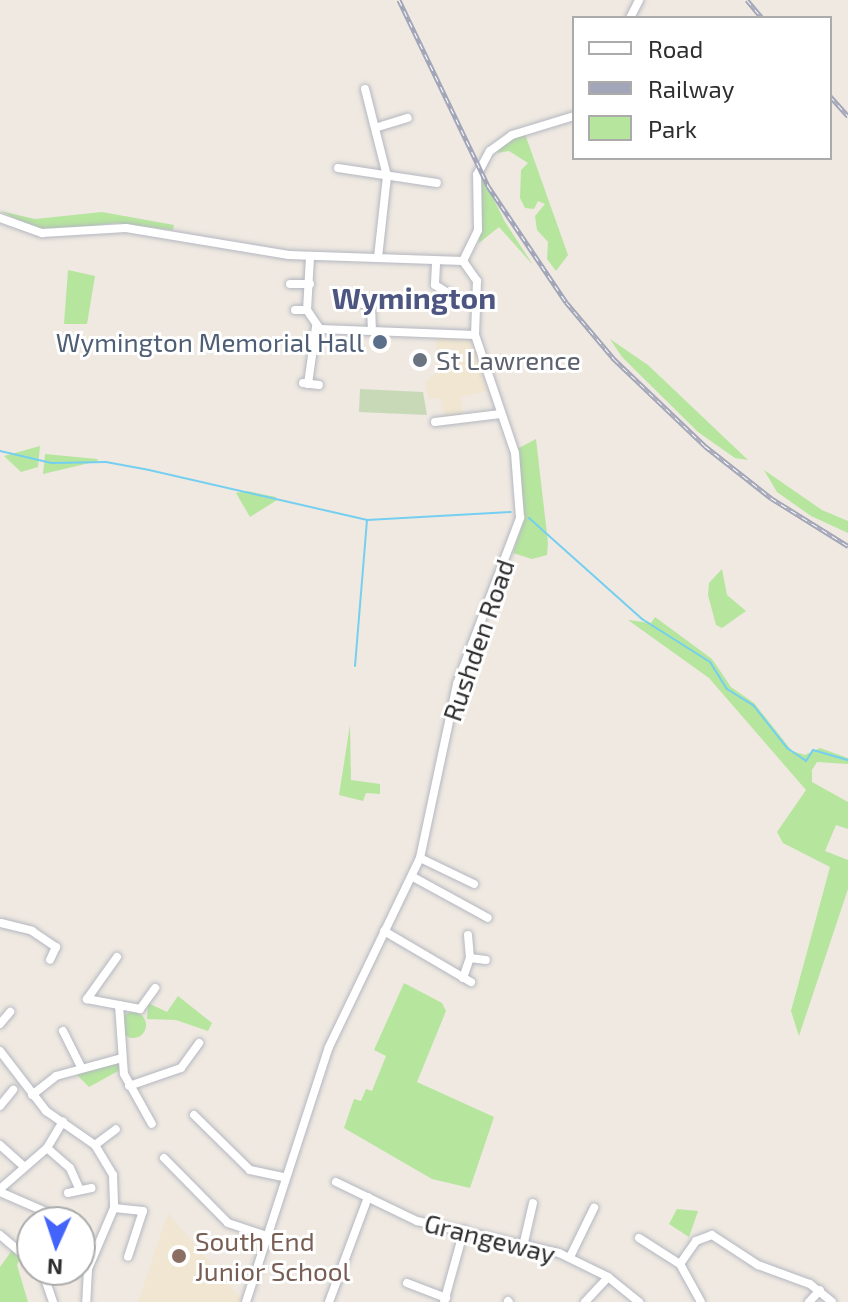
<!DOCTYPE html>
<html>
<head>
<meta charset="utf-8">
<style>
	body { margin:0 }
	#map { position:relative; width:848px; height:1302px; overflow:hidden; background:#efe9e1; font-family:"Exo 2",sans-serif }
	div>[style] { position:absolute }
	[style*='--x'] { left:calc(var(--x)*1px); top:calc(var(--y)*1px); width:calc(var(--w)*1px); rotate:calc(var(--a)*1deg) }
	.education>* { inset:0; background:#f0e6d1 }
	.green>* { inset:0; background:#b6e59e }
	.round { border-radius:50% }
	.cemetery>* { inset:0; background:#c8d9b8 }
	.stream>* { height:2px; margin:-1px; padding:0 1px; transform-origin:1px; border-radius:1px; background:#75cff0 }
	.roads { filter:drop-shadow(0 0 2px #b4b7c1) drop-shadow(0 0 2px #b4b7c1) }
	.minor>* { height:8px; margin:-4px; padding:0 4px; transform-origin:4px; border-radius:4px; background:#fff }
	.rail>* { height:5px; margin-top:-2.5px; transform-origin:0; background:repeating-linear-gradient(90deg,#fff 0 6px,#a3a6b8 0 12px); box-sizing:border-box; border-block:2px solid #a3a6b8 }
	.dots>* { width:22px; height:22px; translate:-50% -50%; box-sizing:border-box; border:4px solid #fff; border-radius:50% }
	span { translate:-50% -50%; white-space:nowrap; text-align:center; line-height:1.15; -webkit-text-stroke:6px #fff; paint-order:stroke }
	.service-label { font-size:26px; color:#4e5e75 }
	.right { translate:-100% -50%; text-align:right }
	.worship-label { font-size:26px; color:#5b616d }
	.left { translate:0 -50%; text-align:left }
	.street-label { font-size:26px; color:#2e2e2e }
	.education-label { font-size:26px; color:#785e54 }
	.quarter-label { font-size:30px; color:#4d5680; font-weight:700 }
	.legend { position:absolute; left:572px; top:16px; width:260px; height:144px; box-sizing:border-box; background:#fff; border:2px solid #ababab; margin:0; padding:10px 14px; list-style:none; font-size:24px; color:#2e2e2e }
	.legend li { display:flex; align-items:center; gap:16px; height:40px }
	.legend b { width:40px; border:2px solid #ababab }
	.north { position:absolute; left:16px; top:1206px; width:80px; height:80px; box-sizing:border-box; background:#fff; border:2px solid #ababab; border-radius:50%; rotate:183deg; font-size:22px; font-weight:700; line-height:32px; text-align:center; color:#2e2e2e }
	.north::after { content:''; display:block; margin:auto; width:28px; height:36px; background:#4264fb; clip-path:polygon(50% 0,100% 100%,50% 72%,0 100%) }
</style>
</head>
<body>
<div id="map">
	<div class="education">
		<i style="clip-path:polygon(436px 336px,471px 339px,487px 391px,461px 397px,463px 416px,445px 417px,440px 398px,428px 399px,425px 381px,436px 373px)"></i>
		<i style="clip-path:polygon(168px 1213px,241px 1299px,241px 1302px,138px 1302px)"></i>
	</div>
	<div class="green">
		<i style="clip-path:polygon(525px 134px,568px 255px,556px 271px,547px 259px,548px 242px,537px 230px,535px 216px,545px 204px,538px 201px,534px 209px,525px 208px,520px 198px,521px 170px,528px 163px,509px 151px,497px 153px,506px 142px)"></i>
		<i style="clip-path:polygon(480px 172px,505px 222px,533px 265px,499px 227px,479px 243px)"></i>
		<i style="clip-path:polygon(0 211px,35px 219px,102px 212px,174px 225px,173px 230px,116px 223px,58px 230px,35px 228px)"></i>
		<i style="clip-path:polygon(68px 270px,95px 276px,87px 324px,64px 324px)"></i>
		<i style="clip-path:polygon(610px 339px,648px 365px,748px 460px,735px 458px,698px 432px,622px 357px)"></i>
		<i style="clip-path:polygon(536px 439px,548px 543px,547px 555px,532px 559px,513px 553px,525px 517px,517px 449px)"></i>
		<i style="clip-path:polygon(40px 446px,38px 467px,21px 472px,4px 456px)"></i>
		<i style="clip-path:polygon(45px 454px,97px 459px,98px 461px,43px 474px)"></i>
		<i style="clip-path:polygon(764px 470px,822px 510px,848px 521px,848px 533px,811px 516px,777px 492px)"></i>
		<i style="clip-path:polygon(247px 491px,276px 497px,277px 500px,250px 517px,236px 493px)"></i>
		<i style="clip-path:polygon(722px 569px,727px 595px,746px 611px,722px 628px,716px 625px,708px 595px,709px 583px)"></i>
		<i style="clip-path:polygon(655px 617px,712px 659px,731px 687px,754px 703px,792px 751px,805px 755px,820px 748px,848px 758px,848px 764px,817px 762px,812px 770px,812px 782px,848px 802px,848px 829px,836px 825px,825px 851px,848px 860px,848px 889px,799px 1036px,791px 1011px,830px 867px,783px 843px,777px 832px,806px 790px,709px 678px,628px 620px,651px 623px)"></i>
		<i style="clip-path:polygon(350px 725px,351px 780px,380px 784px,380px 794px,366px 793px,363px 801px,339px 795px)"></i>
		<i style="clip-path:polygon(404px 983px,442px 1003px,446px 1011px,417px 1082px,494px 1117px,470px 1188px,432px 1179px,344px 1128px,354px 1099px,361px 1101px,366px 1089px,372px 1091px,386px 1056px,374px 1050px)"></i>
		<i style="clip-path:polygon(178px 996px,212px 1023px,208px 1031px,176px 1020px,147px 1019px,148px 1003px,167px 1012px)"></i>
		<i class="round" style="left:120px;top:1012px;width:26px;height:26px"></i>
		<i style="clip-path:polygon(117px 1062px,120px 1070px,89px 1087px,76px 1074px)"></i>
		<i style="clip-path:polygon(677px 1209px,698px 1211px,689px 1237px,669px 1224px)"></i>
		<i style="clip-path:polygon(13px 1249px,22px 1256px,17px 1265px,28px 1302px,0 1302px,0 1267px)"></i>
	</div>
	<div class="cemetery">
		<i style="clip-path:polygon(360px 389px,423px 392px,427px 415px,359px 412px)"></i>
	</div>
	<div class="stream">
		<i style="--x:0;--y:451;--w:53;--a:13"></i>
		<i style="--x:52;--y:463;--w:54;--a:-1.1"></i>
		<i style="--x:106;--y:462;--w:44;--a:10.5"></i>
		<i style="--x:149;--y:470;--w:224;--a:12.9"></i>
		<i style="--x:367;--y:520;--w:144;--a:-3.2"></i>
		<i style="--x:529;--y:518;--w:152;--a:41.8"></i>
		<i style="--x:642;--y:619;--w:80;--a:32.3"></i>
		<i style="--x:710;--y:662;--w:32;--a:58"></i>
		<i style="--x:727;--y:689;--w:32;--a:32"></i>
		<i style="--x:754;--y:706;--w:53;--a:51.8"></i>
		<i style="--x:787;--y:748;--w:23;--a:34"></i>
		<i style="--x:806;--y:761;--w:13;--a:-58"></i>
		<i style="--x:813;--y:750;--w:36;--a:16"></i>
		<i style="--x:355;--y:666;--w:146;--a:-85.3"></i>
	</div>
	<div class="roads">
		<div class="minor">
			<i style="--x:630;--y:18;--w:20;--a:-63"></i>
			<i style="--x:365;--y:89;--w:90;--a:75.8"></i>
			<i style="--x:387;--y:176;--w:82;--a:96.3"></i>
			<i style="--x:378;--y:127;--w:31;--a:-17"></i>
			<i style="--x:338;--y:168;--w:100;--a:8.6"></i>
			<i style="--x:0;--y:218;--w:45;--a:19.7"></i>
			<i style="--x:42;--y:233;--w:84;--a:-3.4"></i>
			<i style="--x:126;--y:228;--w:165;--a:9.4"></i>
			<i style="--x:289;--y:255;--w:174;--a:2"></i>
			<i style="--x:310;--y:257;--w:53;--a:93.2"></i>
			<i style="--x:307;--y:310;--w:23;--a:56"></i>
			<i style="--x:320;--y:329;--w:155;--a:2.2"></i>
			<i style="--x:463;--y:261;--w:34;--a:-64"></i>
			<i style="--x:478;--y:230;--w:55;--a:-91"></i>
			<i style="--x:477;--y:175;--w:27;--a:-62"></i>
			<i style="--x:490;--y:151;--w:27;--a:-36"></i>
			<i style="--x:512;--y:135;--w:65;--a:-17"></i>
			<i style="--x:436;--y:264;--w:21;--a:93"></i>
			<i style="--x:435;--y:285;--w:15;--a:32"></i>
			<i style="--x:290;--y:284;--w:20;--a:0"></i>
			<i style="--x:362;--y:304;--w:9;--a:0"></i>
			<i style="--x:371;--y:304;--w:27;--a:88"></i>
			<i style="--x:295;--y:310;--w:12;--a:0"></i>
			<i style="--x:303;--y:383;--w:16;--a:7"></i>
			<i style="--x:308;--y:384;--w:58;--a:-82"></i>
			<i style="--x:435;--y:422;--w:66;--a:-6.9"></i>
			<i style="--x:420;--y:858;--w:60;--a:25.7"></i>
			<i style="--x:413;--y:877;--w:85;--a:28.7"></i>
			<i style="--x:1;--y:923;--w:32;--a:14"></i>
			<i style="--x:32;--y:931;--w:29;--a:34"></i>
			<i style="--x:56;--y:947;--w:14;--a:115"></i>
			<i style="--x:384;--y:931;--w:101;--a:30.4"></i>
			<i style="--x:117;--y:957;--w:52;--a:125.5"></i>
			<i style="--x:87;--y:999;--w:54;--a:10.7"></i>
			<i style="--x:140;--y:1009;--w:26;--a:-54"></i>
			<i style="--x:470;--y:958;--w:16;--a:7"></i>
			<i style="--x:463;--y:978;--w:21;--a:-71"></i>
			<i style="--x:470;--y:958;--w:23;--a:-95"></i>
			<i style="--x:119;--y:1005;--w:69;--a:85.9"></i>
			<i style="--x:124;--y:1074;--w:57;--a:60.8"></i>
			<i style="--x:0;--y:1024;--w:16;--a:-50"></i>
			<i style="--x:63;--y:1031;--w:40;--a:63.4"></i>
			<i style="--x:0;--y:1051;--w:76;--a:52.5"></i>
			<i style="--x:46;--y:1111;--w:60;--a:34.8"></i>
			<i style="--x:95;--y:1145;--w:35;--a:59"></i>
			<i style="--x:113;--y:1175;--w:33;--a:88"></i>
			<i style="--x:114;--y:1208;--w:66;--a:113.1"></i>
			<i style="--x:88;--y:1269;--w:33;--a:93"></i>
			<i style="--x:129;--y:1086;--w:55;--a:-19.1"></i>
			<i style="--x:181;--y:1068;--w:31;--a:-54"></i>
			<i style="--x:32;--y:1095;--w:31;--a:-38"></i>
			<i style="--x:56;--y:1076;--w:68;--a:-15.3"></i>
			<i style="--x:0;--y:1106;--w:21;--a:-51"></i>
			<i style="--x:194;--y:1115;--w:78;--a:44.5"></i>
			<i style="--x:250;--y:1170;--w:35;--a:12"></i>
			<i style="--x:0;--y:1145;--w:30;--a:42"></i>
			<i style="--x:95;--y:1145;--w:26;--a:-37"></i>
			<i style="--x:47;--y:1148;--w:30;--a:41"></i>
			<i style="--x:70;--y:1168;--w:24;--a:66"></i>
			<i style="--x:164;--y:1158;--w:91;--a:45.4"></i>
			<i style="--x:228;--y:1223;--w:41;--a:18.4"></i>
			<i style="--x:336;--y:1182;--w:90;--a:25.7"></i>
			<i style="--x:417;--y:1221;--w:146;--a:12.7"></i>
			<i style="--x:559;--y:1253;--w:55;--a:26.1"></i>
			<i style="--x:608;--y:1277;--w:40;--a:39"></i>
			<i style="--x:0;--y:1189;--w:62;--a:-41.1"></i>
			<i style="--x:47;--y:1148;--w:31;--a:-59"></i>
			<i style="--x:0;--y:1192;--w:75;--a:23.5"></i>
			<i style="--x:68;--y:1193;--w:24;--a:-12"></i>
			<i style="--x:114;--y:1208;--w:29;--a:6"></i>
			<i style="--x:143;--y:1211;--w:48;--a:108.1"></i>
			<i style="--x:0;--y:1235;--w:25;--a:40"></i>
			<i style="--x:639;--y:1238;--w:49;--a:32.4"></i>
			<i style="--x:680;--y:1264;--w:43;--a:61.1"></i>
			<i style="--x:524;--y:1242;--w:40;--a:-77"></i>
			<i style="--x:570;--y:1257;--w:55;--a:-63.9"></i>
			<i style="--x:680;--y:1264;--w:28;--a:-55"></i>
			<i style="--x:696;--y:1241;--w:17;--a:-21"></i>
			<i style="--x:712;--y:1235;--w:55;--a:33.1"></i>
			<i style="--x:758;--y:1265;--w:55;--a:20.1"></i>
			<i style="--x:810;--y:1284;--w:28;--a:39"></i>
			<i style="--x:42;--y:1270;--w:34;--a:71"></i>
			<i style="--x:407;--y:1283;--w:42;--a:21"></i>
			<i style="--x:508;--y:1301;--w:1;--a:45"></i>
			<i style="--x:246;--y:1302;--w:268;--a:-72"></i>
			<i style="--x:329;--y:1047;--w:210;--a:-64.3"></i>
			<i style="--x:420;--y:858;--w:178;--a:-78"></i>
			<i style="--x:457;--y:684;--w:178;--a:-69.2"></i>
			<i style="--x:520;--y:518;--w:65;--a:-94.4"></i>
			<i style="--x:515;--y:453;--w:125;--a:-108.7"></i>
			<i style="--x:475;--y:335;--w:54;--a:-87.9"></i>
			<i style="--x:477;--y:281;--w:24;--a:-125"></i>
			<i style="--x:329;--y:1302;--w:112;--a:-69.6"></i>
			<i style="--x:444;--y:1302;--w:75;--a:-74.5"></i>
			<i style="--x:585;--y:1302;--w:34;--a:-47"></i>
			<i style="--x:809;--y:1302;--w:16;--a:-47"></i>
		</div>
	</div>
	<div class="rail">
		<i style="--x:399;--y:0;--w:206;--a:64.4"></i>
		<i style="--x:488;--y:186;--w:140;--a:56.1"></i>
		<i style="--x:566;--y:302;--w:75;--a:49.9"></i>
		<i style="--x:614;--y:359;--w:126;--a:43.7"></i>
		<i style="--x:705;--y:446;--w:84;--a:38.2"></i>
		<i style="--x:771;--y:498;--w:91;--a:31.9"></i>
		<i style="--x:747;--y:0;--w:23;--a:50"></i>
		<i style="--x:830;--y:96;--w:27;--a:48"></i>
	</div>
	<div class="dots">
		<i style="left:380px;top:342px;background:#5c6f8a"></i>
		<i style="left:420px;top:360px;background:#6b7280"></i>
		<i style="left:179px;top:1256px;background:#8d6e63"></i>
	</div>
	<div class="service-label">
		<span class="right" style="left:364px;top:342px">Wymington Memorial Hall</span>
	</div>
	<div class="worship-label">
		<span class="left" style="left:436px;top:360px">St Lawrence</span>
	</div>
	<div class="street-label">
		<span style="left:478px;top:640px;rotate:-71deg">Rushden Road</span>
		<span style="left:490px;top:1238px;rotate:14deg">Grangeway</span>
	</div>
	<div class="education-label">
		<span class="left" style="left:195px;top:1256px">South End<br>Junior School</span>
	</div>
	<div class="quarter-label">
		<span style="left:414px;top:297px">Wymington</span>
	</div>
	<ul class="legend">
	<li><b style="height:10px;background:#fff"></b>Road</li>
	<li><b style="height:10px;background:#a3a6b8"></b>Railway</li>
	<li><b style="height:22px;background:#b6e59e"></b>Park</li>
	</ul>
	<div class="north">N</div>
</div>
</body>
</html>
